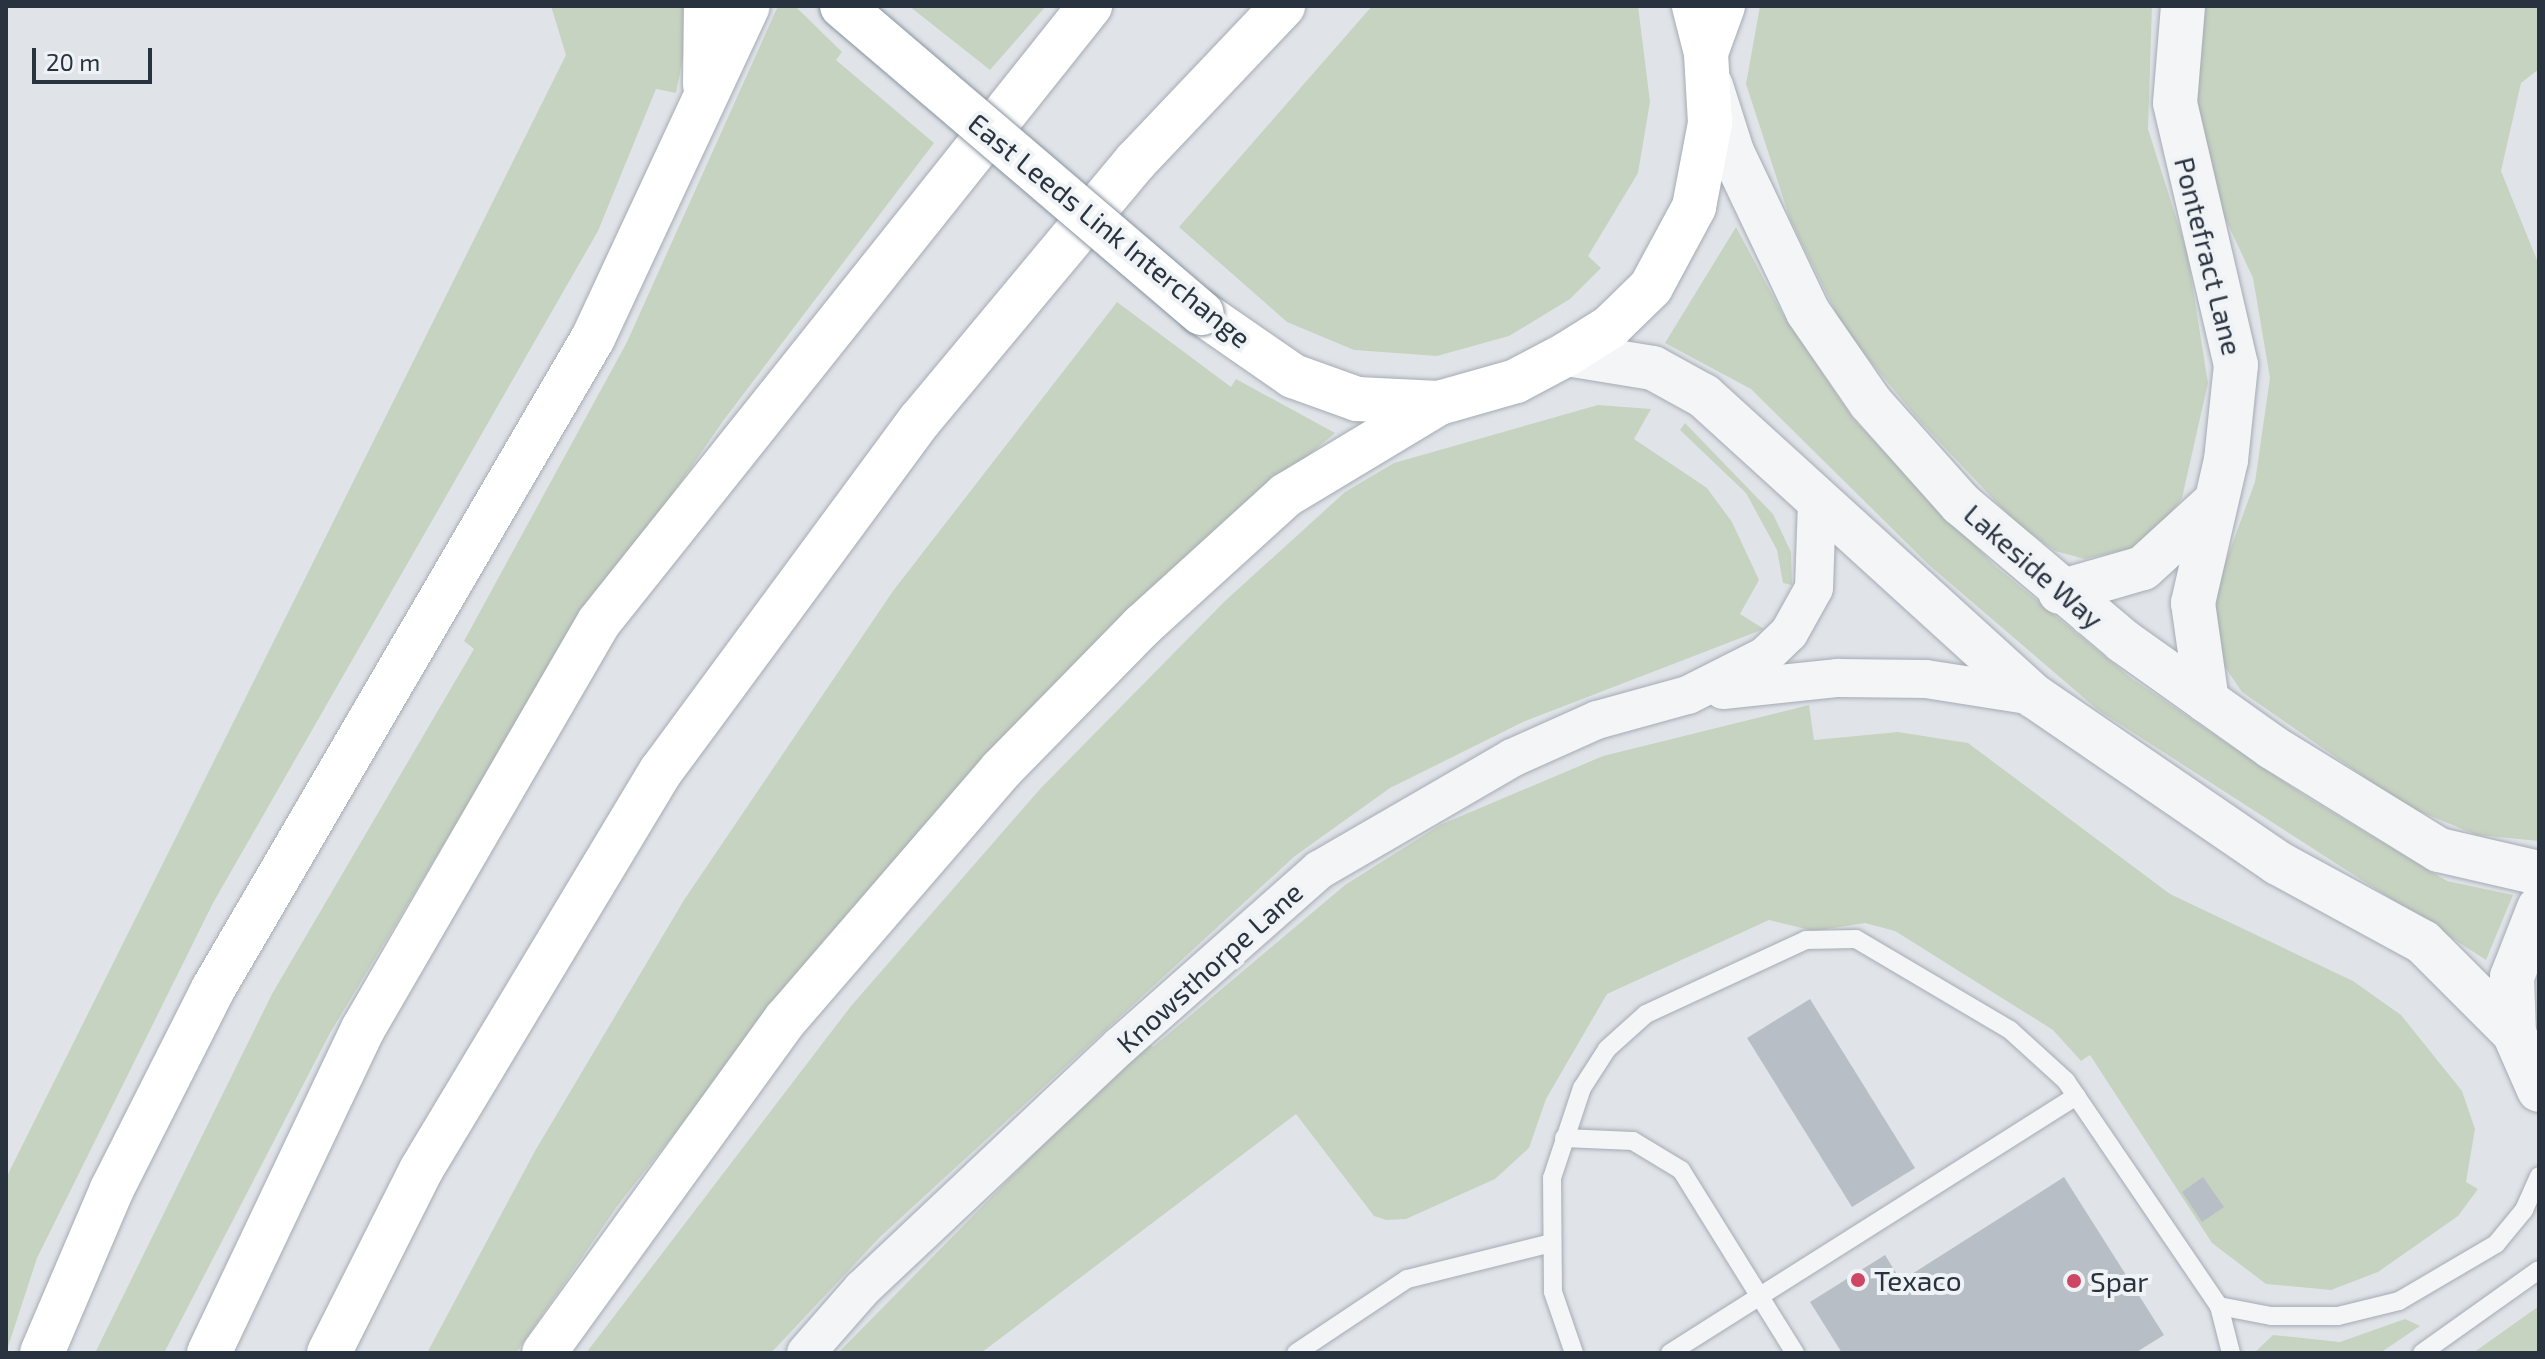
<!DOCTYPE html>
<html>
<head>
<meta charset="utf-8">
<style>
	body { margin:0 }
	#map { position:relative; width:2545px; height:1359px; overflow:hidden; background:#e0e4e9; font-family:"Exo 2",sans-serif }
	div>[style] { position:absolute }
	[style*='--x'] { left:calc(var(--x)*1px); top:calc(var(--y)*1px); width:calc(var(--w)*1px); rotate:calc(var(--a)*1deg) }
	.green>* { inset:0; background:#c7d3c1 }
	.building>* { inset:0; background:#b7bec6 }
	.roads { filter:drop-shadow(0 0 2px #a5abb3) drop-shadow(0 0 2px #a5abb3) }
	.service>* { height:18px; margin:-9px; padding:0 9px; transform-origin:9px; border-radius:9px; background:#f3f5f7 }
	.minor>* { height:38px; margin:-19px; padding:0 19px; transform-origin:19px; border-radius:19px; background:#f3f5f7 }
	.tertiary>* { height:44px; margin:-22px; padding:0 22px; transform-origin:22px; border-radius:22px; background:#f3f5f7 }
	.trunk>* { height:44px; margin:-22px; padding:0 22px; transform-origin:22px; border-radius:22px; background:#fff }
	.motorway>* { height:44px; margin:-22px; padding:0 22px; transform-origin:22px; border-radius:22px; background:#fff }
	.bridges { filter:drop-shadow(0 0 2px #88939f) drop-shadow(0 0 2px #88939f) }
	.trunk-bridge>* { height:44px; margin:-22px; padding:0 22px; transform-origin:22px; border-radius:22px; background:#fff }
	.dots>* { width:22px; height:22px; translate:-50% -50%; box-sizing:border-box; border:4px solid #f0f3f6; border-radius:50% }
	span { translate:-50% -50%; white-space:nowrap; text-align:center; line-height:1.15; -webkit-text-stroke:8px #f0f3f6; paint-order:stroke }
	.street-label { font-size:28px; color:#293340 }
	.poi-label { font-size:28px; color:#293340 }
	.left { translate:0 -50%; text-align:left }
	.frame { position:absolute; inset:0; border:8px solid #293340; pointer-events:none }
	.scale { position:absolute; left:32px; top:48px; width:120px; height:36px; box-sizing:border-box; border:4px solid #293340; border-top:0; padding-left:10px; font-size:24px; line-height:28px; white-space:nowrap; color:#293340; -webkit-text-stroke:6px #f0f3f6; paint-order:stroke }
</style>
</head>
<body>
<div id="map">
	<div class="green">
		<i style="clip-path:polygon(551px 6px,693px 6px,676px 93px,656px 89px,598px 231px,213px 903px,37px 1258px,6px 1353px,6px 1178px,566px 55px)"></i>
		<i style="clip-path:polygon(778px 6px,795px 6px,842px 52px,836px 60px,934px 143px,723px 421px,536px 691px,330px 1033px,164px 1353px,95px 1353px,272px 994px,474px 649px,464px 641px,627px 342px)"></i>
		<i style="clip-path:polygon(909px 6px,1046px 6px,990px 70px)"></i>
		<i style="clip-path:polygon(1372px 6px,1638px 6px,1650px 102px,1638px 173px,1588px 256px,1601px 268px,1570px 299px,1509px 336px,1437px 356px,1354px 350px,1287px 322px,1179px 227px)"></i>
		<i style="clip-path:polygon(1760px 6px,2152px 6px,2148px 129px,2187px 252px,2208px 383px,2182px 498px,2147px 545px,2085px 559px,2055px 551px,2015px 522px,1917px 418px,1844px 329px,1790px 219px,1746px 84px)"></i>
		<i style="clip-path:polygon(2197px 6px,2539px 6px,2539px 69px,2521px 83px,2501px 171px,2539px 265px,2539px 841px,2477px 835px,2406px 806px,2242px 692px,2216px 654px,2212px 599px,2255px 482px,2270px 378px,2253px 278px,2213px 192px,2192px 92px)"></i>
		<i style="clip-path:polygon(1736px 227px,1782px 313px,1854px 420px,1995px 566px,2131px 678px,2305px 796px,2447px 881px,2513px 895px,2486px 960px,2098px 710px,1929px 565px,1751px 389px,1665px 343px)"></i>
		<i style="clip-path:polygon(1117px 302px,1231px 387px,1236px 379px,1335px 433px,1273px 485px,793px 982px,618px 1205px,516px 1353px,427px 1353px,535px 1151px,684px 900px,893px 591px)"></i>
		<i style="clip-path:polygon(1598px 405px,1651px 409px,1634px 439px,1707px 488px,1732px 522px,1759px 580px,1740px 614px,1764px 629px,1523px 722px,1390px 788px,1295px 856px,880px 1237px,771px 1353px,586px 1353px,851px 1006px,1040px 789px,1225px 601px,1345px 492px,1394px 463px)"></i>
		<i style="clip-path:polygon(1685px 423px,1773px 514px,1791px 552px,1792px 585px,1783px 583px,1777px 550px,1746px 493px,1680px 430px)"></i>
		<i style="clip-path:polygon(1809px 705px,1814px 740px,1898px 732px,1968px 743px,2170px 894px,2353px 981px,2401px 1015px,2462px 1091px,2475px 1129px,2466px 1182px,2478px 1189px,2458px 1216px,2378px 1272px,2331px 1290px,2266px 1284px,2212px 1243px,2090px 1055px,2081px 1061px,2053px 1030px,1895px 931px,1865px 923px,1814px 931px,1769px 920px,1607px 994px,1546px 1099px,1529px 1148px,1495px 1179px,1406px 1219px,1386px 1220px,1374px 1216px,1296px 1114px,981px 1353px,838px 1353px,1146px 1040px,1153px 1047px,1345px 885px,1440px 825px,1603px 756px)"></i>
		<i style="clip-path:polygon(2539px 1306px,2539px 1353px,2473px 1353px,2487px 1343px)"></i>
		<i style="clip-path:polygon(2405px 1319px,2420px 1326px,2380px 1353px,2254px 1353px,2273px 1335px,2340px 1342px)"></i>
	</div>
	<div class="building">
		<i style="clip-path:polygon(1810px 999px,1915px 1168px,1852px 1207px,1747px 1038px)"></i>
		<i style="clip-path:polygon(2064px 1177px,2164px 1335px,2135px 1353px,1842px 1353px,1810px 1302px,1885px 1255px,1901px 1281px)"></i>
		<i style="clip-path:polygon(2203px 1177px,2224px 1207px,2202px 1222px,2182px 1192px)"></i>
	</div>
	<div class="roads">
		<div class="service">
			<i style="--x:1564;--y:1138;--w:69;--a:2.5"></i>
			<i style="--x:1633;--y:1141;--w:56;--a:31.1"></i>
			<i style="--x:1681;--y:1170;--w:216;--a:58.1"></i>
			<i style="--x:2219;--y:1306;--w:53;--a:10.9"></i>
			<i style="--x:2271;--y:1316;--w:67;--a:0"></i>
			<i style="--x:2338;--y:1316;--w:63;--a:-13.8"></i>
			<i style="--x:2399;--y:1301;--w:113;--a:-30.4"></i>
			<i style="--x:2496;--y:1244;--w:44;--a:-50.5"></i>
			<i style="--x:2524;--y:1210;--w:37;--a:-66"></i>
			<i style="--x:1296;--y:1353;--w:133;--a:-33.7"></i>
			<i style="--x:1407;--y:1279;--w:144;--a:-14"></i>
			<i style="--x:1574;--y:1353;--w:65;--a:-109"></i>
			<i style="--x:1553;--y:1292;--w:114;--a:-90.5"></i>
			<i style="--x:1552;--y:1178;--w:95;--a:-71.6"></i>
			<i style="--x:1582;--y:1088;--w:46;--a:-57.3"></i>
			<i style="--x:1607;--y:1049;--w:52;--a:-41.9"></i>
			<i style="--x:1646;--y:1014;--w:176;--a:-24.8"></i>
			<i style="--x:1806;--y:940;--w:50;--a:-1.1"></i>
			<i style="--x:1856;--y:939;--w:179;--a:30.6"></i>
			<i style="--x:2010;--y:1030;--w:76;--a:42.3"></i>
			<i style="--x:2066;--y:1081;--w:272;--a:55.8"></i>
			<i style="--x:2219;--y:1306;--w:49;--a:75.7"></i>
			<i style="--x:1670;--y:1353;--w:481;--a:-32.3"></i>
			<i style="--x:2422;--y:1353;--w:143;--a:-35.4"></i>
		</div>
		<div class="minor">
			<i style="--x:1723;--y:690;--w:116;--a:-6"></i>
			<i style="--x:1838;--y:678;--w:88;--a:0.7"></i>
			<i style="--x:1926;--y:679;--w:109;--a:8.9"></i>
			<i style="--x:806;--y:1353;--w:85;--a:-48.8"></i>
			<i style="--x:862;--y:1289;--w:354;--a:-43.3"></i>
			<i style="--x:1120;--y:1046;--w:266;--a:-41.5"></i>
			<i style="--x:1319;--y:870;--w:223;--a:-30.1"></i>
			<i style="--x:1512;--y:758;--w:93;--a:-24.1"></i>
			<i style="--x:1597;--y:720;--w:94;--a:-15.4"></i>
			<i style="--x:1688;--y:695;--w:86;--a:-26.9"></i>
			<i style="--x:1765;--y:656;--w:33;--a:-44"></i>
			<i style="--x:1789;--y:633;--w:51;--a:-60.9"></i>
			<i style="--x:1814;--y:588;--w:88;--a:-88"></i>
		</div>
		<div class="tertiary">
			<i style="--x:2183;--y:6;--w:97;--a:94.7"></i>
			<i style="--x:2175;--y:103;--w:269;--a:76.9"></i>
			<i style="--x:2236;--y:365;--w:96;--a:96"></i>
			<i style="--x:2226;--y:460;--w:147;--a:103"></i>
			<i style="--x:2193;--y:603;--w:99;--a:81.9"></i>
			<i style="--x:1711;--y:86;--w:69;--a:72.3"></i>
			<i style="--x:1732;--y:152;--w:177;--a:64.6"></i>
			<i style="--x:1808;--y:312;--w:109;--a:55.4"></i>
			<i style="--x:1870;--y:402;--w:137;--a:48.3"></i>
			<i style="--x:1961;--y:504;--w:212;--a:40.2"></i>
			<i style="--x:2123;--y:641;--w:183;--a:35.4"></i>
			<i style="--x:2272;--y:747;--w:196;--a:31.7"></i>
			<i style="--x:2439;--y:850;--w:103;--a:13"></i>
			<i style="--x:1567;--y:354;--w:87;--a:9.2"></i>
			<i style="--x:1653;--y:368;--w:58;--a:28.8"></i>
			<i style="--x:1704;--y:396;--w:446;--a:42.3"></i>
			<i style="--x:2034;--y:696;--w:296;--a:34.4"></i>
			<i style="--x:2278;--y:863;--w:165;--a:28.6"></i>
			<i style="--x:2423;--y:942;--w:129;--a:45"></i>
			<i style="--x:2060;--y:592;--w:86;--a:-16.1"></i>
			<i style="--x:2143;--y:568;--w:93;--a:-42.4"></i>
			<i style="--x:2539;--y:908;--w:74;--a:111.4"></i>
			<i style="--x:2512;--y:977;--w:56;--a:88"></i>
			<i style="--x:2514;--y:1033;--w:62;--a:66.3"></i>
		</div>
		<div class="trunk">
			<i style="--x:1202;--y:313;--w:111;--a:34.7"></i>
			<i style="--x:1293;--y:376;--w:68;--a:19.8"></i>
			<i style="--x:1357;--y:399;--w:82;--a:2.8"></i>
			<i style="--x:1439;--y:403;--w:80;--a:-15.9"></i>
			<i style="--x:1516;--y:381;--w:58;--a:-27.9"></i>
			<i style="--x:1567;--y:354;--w:51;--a:-32.1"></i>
			<i style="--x:1610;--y:327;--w:57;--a:-44.3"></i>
			<i style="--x:1651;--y:287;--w:91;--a:-61.7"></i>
			<i style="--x:1694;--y:207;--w:86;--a:-79.2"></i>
			<i style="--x:1710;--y:123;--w:70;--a:-93.3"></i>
			<i style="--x:1706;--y:53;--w:49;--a:-104.3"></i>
		</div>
		<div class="motorway">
			<i style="--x:1706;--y:53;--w:50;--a:-70.1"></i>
			<i style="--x:705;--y:85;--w:79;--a:-89.3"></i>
			<i style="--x:42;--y:1353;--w:178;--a:-66.9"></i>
			<i style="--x:112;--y:1189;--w:224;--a:-63.2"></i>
			<i style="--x:213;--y:989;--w:754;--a:-59.73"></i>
			<i style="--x:593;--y:338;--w:366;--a:-65"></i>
			<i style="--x:209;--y:1353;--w:359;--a:-64.6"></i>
			<i style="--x:363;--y:1029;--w:470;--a:-59.9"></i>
			<i style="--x:599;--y:622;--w:788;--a:-51.44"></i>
			<i style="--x:329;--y:1353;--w:205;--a:-63.3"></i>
			<i style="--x:421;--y:1170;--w:466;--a:-59"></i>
			<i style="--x:661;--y:771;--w:436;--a:-53.6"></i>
			<i style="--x:920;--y:420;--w:337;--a:-50.2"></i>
			<i style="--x:1136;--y:161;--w:214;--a:-46.5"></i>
			<i style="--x:544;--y:1353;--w:412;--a:-54.1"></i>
			<i style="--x:786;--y:1019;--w:329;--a:-49.2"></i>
			<i style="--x:1001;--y:770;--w:202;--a:-45.6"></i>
			<i style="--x:1142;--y:626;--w:195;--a:-42.3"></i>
			<i style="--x:1286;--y:495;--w:179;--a:-31"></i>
		</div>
	</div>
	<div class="bridges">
		<div class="trunk-bridge">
			<i style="--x:842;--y:6;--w:473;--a:40.5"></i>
		</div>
	</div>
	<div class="dots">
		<i style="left:1858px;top:1280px;background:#cd4664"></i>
		<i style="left:2074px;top:1281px;background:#cd4664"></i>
	</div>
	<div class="street-label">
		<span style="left:1110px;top:230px;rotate:39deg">East Leeds Link Interchange</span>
		<span style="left:2209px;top:256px;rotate:76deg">Pontefract Lane</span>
		<span style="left:2034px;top:566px;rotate:41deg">Lakeside Way</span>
		<span style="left:1209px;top:967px;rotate:-42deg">Knowsthorpe Lane</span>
	</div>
	<div class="poi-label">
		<span class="left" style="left:1874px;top:1280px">Texaco</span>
		<span class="left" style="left:2090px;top:1281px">Spar</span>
	</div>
	<div class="frame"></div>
	<div class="scale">20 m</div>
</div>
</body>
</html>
